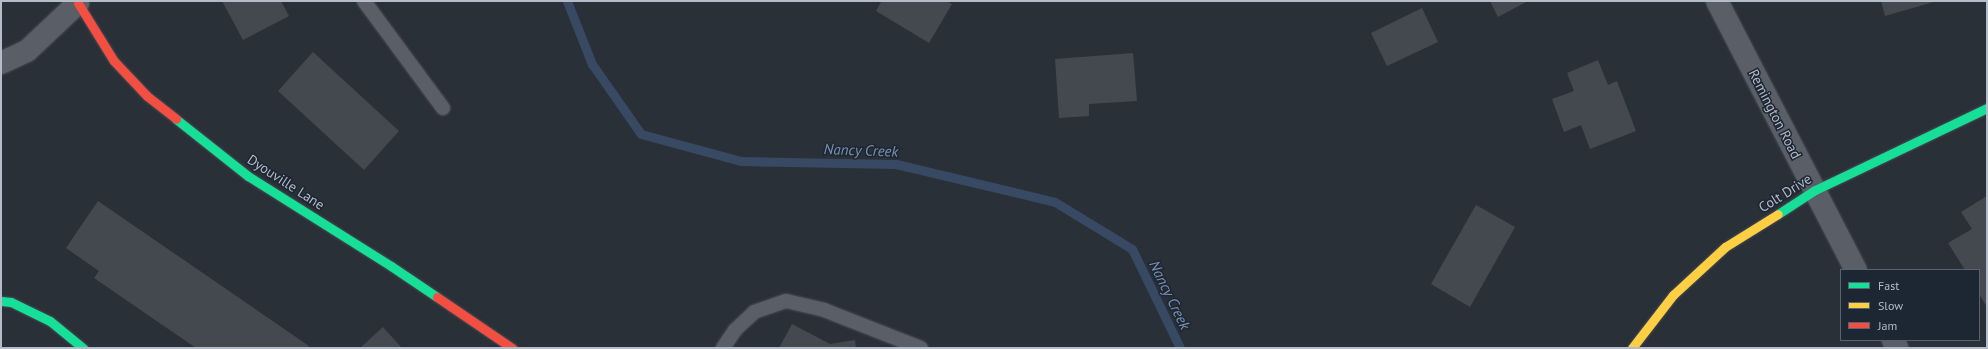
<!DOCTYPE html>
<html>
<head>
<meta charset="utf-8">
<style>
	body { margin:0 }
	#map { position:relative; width:1988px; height:349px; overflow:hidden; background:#2a3038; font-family:"PT Sans",sans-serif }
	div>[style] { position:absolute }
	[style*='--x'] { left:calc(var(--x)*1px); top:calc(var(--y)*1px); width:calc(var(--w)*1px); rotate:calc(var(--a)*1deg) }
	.stream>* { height:9px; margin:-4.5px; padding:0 4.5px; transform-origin:4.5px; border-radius:4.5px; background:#384963 }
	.building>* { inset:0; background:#444950 }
	.roads { filter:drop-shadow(0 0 1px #484c53) drop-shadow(0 0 1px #484c53) }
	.lane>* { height:14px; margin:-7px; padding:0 7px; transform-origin:7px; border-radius:7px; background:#5a5e66 }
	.street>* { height:22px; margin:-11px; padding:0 11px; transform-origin:11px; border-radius:11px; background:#5a5e66 }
	.fast>* { height:9px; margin:-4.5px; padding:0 4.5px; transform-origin:4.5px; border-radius:4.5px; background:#16e098 }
	.slow>* { height:9px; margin:-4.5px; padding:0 4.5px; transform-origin:4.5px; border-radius:4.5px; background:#ffcf43 }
	.jam>* { height:9px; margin:-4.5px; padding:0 4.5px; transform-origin:4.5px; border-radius:4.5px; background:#f24e42 }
	span { translate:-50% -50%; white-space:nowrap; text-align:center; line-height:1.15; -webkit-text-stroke:3px #1d2633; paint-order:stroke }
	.street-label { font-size:14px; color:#b4bcc9 }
	.water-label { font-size:15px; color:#7c92b1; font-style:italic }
	.frame { position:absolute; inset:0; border:2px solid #b4bcc9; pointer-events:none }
	.legend { position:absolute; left:1840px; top:269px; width:140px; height:72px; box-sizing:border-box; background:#1d2633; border:1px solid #59626f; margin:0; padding:5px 7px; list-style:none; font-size:12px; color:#b4bcc9 }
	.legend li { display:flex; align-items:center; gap:8px; height:20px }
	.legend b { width:20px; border:1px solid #59626f }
</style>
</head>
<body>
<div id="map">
	<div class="stream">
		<i style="--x:567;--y:1;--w:68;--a:68.4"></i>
		<i style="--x:592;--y:64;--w:85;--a:55"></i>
		<i style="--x:641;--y:134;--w:104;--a:15.1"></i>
		<i style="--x:741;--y:161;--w:155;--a:1.1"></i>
		<i style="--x:896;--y:164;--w:163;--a:13.4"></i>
		<i style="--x:1055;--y:202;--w:90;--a:31.4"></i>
		<i style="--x:1132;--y:249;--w:110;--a:64.1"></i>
	</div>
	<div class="building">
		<i style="clip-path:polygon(222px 1px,281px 1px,289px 16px,243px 40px)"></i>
		<i style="clip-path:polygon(879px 1px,946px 1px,952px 4px,929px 43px,876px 11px,881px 2px)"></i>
		<i style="clip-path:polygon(1490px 1px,1528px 1px,1498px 17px)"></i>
		<i style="clip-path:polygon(1881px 1px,1937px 1px,1885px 16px)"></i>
		<i style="clip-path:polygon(1422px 8px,1438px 42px,1387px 66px,1371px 33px)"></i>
		<i style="clip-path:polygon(313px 52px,399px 131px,364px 170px,278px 91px)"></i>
		<i style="clip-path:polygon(1133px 53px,1137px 101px,1089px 104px,1089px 116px,1059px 118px,1055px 59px)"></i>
		<i style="clip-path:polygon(1598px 60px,1608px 85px,1617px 81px,1636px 131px,1590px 149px,1581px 125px,1564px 132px,1552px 99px,1574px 91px,1567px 73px)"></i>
		<i style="clip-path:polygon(1987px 196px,1987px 307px,1979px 294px,1979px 270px,1965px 270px,1948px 243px,1972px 229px,1961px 212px)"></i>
		<i style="clip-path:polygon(98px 201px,309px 346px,307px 348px,196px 348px,94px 278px,99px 271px,66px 248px)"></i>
		<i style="clip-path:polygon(1476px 205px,1515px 227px,1470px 307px,1431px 284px)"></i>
		<i style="clip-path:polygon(792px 324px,830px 344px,855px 340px,856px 348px,779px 348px)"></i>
		<i style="clip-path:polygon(383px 327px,402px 348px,360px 348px)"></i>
	</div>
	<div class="roads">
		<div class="lane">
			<i style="--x:364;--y:1;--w:133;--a:53.6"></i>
			<i style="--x:723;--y:348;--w:22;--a:-56"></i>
			<i style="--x:735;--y:330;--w:26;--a:-43"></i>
			<i style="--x:754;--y:312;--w:34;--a:-19"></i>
			<i style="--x:786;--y:301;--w:39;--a:13"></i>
			<i style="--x:824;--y:310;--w:104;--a:21.4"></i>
		</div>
		<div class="street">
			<i style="--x:1717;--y:1;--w:303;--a:62.7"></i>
			<i style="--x:1;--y:63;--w:29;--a:-25"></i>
			<i style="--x:27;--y:51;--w:70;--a:-43.3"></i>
			<i style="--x:78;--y:3;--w:2;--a:-90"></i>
			<i style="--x:1893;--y:340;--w:9;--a:63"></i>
		</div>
		<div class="fast">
			<i style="--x:176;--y:119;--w:92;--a:38.4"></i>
			<i style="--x:248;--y:176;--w:169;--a:32.2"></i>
			<i style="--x:391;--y:266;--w:55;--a:34"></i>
			<i style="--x:1778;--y:214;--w:44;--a:-33"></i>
			<i style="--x:1815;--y:190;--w:191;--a:-25.5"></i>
			<i style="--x:1;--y:301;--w:10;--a:6"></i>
			<i style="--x:11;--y:302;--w:43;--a:26"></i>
			<i style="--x:50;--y:321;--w:43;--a:39.3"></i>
		</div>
		<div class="slow">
			<i style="--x:1632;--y:348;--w:67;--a:-52.3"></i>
			<i style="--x:1673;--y:295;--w:71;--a:-42.7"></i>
			<i style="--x:1725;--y:247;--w:62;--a:-31.9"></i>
		</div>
		<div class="jam">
			<i style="--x:78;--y:3;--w:68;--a:58.2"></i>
			<i style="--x:114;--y:61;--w:48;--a:46.7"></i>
			<i style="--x:147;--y:96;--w:37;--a:38"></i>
			<i style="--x:437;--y:297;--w:91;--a:34.2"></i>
		</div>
	</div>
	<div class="street-label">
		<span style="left:1775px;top:114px;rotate:63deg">Remington Road</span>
		<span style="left:286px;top:182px;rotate:33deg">Dyouville Lane</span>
		<span style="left:1785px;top:193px;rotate:-32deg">Colt Drive</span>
	</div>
	<div class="water-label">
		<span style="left:861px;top:150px;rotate:2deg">Nancy Creek</span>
		<span style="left:1170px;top:295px;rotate:64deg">Nancy Creek</span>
	</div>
	<div class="frame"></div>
	<ul class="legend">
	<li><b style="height:5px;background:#16e098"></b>Fast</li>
	<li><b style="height:5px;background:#ffcf43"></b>Slow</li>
	<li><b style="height:5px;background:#f24e42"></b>Jam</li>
	</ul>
</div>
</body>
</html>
